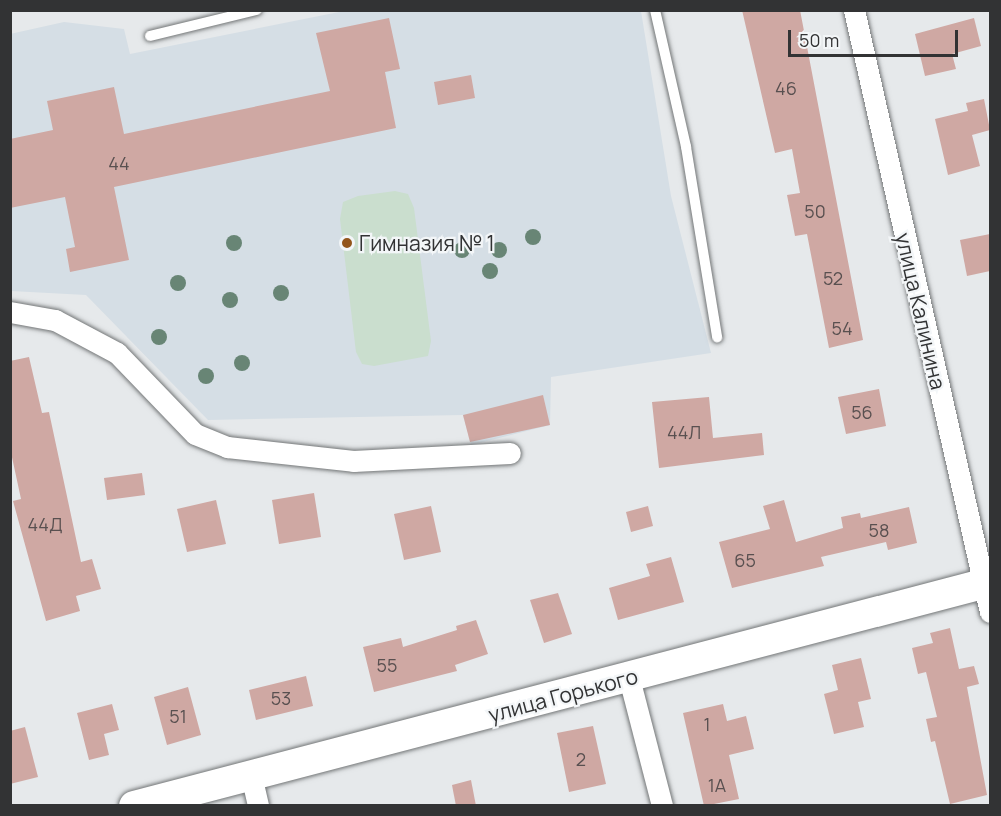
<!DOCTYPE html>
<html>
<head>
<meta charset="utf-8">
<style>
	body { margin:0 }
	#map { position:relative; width:1001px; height:816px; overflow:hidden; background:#e6e9eb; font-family:Manrope,sans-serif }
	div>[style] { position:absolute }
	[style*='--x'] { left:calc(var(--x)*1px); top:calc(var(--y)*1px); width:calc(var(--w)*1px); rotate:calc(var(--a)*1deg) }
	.built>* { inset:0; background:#d5dee5 }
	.green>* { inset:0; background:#cadece }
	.building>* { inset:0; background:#cfa8a3 }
	.roads { filter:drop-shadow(0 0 2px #737677) drop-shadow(0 0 2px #737677) }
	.service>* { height:10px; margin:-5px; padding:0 5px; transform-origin:5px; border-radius:5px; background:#fff }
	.minor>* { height:21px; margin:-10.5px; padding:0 10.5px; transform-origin:10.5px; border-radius:10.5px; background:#fff }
	.secondary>* { height:30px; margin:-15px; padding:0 15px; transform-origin:15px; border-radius:15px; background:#fff }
	.trees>* { width:16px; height:16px; margin:-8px; border-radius:50%; background:#688575 }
	.dots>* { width:16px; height:16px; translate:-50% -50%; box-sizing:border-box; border:3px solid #f3f6f8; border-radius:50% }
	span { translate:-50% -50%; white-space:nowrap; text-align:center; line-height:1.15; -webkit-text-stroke:4.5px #f3f6f8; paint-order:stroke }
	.number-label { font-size:18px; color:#595050 }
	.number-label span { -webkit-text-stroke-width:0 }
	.poi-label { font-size:21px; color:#323334 }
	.left { translate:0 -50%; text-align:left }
	.street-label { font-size:21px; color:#323334 }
	.frame { position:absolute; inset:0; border:12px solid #323334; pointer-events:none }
	.scale { position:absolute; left:788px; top:30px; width:170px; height:27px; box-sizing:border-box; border:3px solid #323334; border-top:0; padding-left:8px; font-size:18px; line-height:21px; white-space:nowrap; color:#323334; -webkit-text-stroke:4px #f3f6f8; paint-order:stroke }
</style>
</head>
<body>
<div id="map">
	<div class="built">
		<i style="clip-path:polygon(344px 11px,641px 11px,671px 196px,711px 353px,551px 377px,550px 425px,471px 445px,463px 415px,208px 420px,86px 295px,11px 291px,10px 34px,64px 22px,124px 29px,130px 54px)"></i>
	</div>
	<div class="green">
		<i style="clip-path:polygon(395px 191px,408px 194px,414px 208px,431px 341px,428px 356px,374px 366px,362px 364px,356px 352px,340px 219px,343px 202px,358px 196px)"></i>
	</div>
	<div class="building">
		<i style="clip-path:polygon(742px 10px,800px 10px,863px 340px,829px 348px,807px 234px,795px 236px,787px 195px,800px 193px,792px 149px,775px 153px)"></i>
		<i style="clip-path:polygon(389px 18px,400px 69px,385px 72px,396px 128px,114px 187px,129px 260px,70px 272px,66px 249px,75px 247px,65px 197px,10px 208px,10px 139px,53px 130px,47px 101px,114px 87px,124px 134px,330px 91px,316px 33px)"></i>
		<i style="clip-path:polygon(974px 18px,981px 46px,952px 54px,956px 69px,925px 76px,915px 34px)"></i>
		<i style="clip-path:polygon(471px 75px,475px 98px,438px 105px,434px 82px)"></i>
		<i style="clip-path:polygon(984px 99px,990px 130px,972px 135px,980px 166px,948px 175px,935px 119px,968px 111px,966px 103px)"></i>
		<i style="clip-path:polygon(990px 234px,990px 271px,967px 276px,960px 240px)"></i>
		<i style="clip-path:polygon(29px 357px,42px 413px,49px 412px,81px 562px,92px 559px,101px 589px,76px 596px,80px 611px,46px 621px,13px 501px,21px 499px,10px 448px,10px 361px)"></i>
		<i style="clip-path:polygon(879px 389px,886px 426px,846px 434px,838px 397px)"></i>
		<i style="clip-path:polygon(543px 395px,550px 425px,470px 442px,463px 415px)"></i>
		<i style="clip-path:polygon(709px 397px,713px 438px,762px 433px,764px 455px,659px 468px,652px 402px)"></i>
		<i style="clip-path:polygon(142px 473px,145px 495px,107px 500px,104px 478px)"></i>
		<i style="clip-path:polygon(314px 493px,321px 537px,279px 544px,272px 500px)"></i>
		<i style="clip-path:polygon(216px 500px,226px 544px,187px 552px,177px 509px)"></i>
		<i style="clip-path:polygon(784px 500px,796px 542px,843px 528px,841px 517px,860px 513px,861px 518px,909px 507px,917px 543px,888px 550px,886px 542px,821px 557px,824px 566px,732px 588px,719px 542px,770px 529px,763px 506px)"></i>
		<i style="clip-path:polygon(431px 506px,441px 552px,404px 560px,394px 514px)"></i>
		<i style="clip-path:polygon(648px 506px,653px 526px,631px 532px,626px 512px)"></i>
		<i style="clip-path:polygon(671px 557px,684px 602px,618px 620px,609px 588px,650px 576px,646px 564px)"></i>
		<i style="clip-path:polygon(558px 593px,572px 634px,544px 643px,530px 600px)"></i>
		<i style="clip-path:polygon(476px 620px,488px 654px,455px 665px,457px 671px,374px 692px,363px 647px,401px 638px,403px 647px,457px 630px,456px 626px)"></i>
		<i style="clip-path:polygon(950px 628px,959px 669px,974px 666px,979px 684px,967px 687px,987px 795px,950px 804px,935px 741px,931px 742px,926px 719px,937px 717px,926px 672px,918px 674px,912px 648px,933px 643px,930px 633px)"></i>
		<i style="clip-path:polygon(861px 658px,871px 699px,858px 702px,864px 727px,834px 734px,824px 694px,838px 690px,832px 665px)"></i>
		<i style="clip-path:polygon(306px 676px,313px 706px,256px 720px,249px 690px)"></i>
		<i style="clip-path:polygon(188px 687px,201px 735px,167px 745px,154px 697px)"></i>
		<i style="clip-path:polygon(112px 704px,119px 730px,104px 734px,109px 755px,89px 760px,77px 713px)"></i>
		<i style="clip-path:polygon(723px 704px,727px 721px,746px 716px,754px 749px,729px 755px,739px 799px,704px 806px,683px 713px)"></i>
		<i style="clip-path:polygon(593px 726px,606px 784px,569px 792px,557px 733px)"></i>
		<i style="clip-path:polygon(25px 727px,38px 777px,10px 784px,10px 731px)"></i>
		<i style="clip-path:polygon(471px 780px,476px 806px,456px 806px,452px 785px)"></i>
	</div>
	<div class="roads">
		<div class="service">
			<i style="--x:655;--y:10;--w:140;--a:77.2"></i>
			<i style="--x:686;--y:147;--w:193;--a:80.7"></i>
			<i style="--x:150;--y:36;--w:110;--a:-13.7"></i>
		</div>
		<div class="minor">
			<i style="--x:854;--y:10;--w:617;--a:77.27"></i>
			<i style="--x:10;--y:312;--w:46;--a:10.1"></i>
			<i style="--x:55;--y:320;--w:70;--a:28"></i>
			<i style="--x:117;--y:353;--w:112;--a:46.1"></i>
			<i style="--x:195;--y:434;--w:35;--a:22"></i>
			<i style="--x:227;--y:447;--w:127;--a:6.3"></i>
			<i style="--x:353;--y:461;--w:157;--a:-2.9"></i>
			<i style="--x:629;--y:678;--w:132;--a:75.5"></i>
			<i style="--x:251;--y:775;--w:32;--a:77"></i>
		</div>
		<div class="secondary">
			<i style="--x:134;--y:806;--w:885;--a:-14.66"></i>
		</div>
	</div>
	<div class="trees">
		<i style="left:533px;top:237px"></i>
		<i style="left:234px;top:243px"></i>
		<i style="left:462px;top:250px"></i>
		<i style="left:499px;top:250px"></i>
		<i style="left:490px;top:271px"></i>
		<i style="left:178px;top:283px"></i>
		<i style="left:281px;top:293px"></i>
		<i style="left:230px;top:300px"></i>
		<i style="left:159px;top:337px"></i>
		<i style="left:242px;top:363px"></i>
		<i style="left:206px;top:376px"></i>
	</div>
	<div class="dots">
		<i style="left:347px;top:243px;background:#93551b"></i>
	</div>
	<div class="number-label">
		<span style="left:786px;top:88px">46</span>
		<span style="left:119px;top:163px">44</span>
		<span style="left:815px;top:211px">50</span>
		<span style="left:833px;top:278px">52</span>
		<span style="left:842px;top:328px">54</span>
		<span style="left:862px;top:412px">56</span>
		<span style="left:684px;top:432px">44Л</span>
		<span style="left:45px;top:524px">44Д</span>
		<span style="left:879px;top:530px">58</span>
		<span style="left:745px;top:560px">65</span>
		<span style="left:387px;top:665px">55</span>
		<span style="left:281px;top:698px">53</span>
		<span style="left:178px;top:716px">51</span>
		<span style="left:707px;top:724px">1</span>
		<span style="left:581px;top:759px">2</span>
		<span style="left:717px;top:785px">1А</span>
	</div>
	<div class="poi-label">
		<span class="left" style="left:359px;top:243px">Гимназия № 1</span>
	</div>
	<div class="street-label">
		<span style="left:921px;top:311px;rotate:77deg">улица Калинина</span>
		<span style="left:563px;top:695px;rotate:-15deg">улица Горького</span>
	</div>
	<div class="frame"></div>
	<div class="scale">50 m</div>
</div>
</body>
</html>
